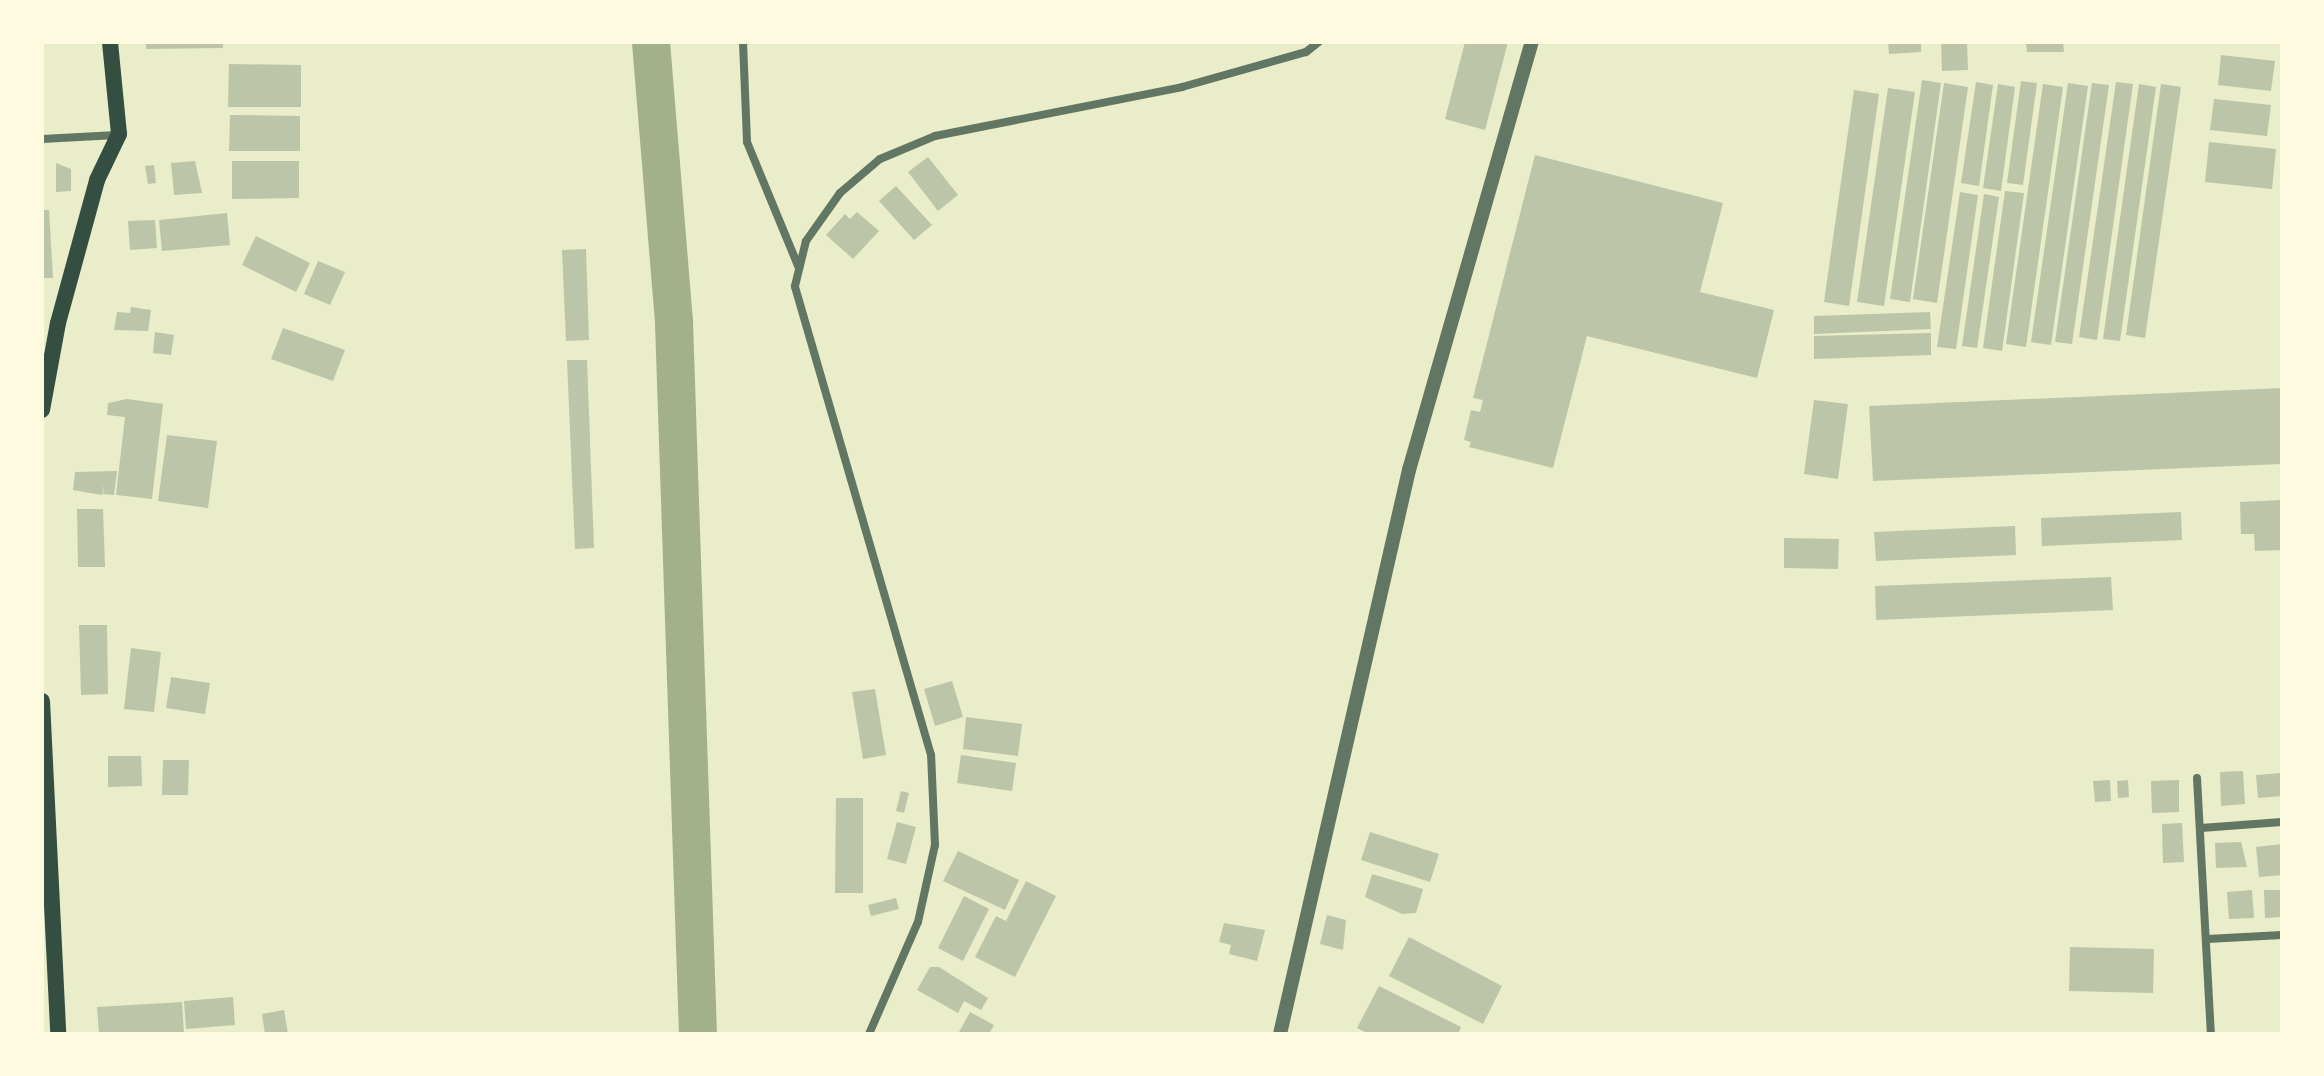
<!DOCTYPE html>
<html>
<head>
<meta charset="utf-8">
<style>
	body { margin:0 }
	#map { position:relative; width:2324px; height:1076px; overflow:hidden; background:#e9edc9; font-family:"Varela Round",sans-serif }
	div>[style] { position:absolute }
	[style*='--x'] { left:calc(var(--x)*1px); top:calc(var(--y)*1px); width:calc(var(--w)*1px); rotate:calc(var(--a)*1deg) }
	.river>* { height:38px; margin:-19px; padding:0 19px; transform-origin:19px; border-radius:19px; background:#a3b18a }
	.building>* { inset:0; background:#bcc5a7 }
	.minor>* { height:8px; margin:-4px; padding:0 4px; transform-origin:4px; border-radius:4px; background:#617663 }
	.tertiary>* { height:14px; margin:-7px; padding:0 7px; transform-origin:7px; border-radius:7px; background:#617663 }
	.secondary>* { height:16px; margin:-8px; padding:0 8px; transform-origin:8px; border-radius:8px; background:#344e41 }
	span { translate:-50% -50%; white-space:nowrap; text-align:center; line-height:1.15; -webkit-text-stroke:6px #fefae0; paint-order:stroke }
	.frame { position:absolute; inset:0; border:44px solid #fefae0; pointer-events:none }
</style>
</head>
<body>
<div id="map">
	<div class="river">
		<i style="--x:651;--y:42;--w:282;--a:85.3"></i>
		<i style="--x:674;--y:323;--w:711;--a:88.07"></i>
	</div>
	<div class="building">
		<i style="clip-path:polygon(146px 42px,223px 42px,223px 48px,146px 49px)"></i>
		<i style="clip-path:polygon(1465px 42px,1508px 42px,1485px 130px,1445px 119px)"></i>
		<i style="clip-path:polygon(1888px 42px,1921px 42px,1921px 52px,1889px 54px)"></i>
		<i style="clip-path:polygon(1941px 42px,1967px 42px,1968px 70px,1942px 71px)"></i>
		<i style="clip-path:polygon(2026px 42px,2063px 42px,2064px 52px,2027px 52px)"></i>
		<i style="clip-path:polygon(2221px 55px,2275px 61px,2271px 91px,2218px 85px)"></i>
		<i style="clip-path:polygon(229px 64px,301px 65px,301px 107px,228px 107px)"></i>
		<i style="clip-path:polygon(1922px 80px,1941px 83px,1910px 302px,1890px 299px)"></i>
		<i style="clip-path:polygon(2021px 81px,2037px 83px,2023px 185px,2007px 183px)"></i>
		<i style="clip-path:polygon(1976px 82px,1993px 85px,1979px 186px,1961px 183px)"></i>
		<i style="clip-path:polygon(2116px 82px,2133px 84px,2097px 340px,2079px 337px)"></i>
		<i style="clip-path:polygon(1944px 83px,1968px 87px,1937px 303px,1913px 299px)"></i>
		<i style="clip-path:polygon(2068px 83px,2088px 86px,2051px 345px,2031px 342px)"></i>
		<i style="clip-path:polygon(2092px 83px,2109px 85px,2072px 344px,2055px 342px)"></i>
		<i style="clip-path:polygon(1998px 84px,2015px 87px,2001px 191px,1983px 188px)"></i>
		<i style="clip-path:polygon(2043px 84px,2063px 87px,2026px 347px,2006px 344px)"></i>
		<i style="clip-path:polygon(2139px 84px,2156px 87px,2120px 341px,2103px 339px)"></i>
		<i style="clip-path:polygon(2161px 84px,2181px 87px,2145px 338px,2126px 335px)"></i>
		<i style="clip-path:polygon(1888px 88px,1915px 92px,1884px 306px,1857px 302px)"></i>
		<i style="clip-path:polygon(1854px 90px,1879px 94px,1849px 306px,1824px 302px)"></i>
		<i style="clip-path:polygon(2214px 99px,2271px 105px,2267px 136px,2210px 130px)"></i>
		<i style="clip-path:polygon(230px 115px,300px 116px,300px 151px,229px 151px)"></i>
		<i style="clip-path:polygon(2209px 142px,2276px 149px,2272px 189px,2205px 182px)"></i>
		<i style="clip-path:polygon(1535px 155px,1723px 203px,1700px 292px,1774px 310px,1757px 378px,1587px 336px,1553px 468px,1469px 447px,1471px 442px,1464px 440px,1471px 410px,1480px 412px,1483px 400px,1473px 398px)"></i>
		<i style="clip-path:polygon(928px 157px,958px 195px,938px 211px,908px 172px)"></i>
		<i style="clip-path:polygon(195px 161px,202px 193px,174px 195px,171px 163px)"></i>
		<i style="clip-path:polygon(232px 161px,299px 161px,299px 198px,232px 199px)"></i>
		<i style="clip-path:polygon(56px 163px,71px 169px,71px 191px,56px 192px)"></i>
		<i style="clip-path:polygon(154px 165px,156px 183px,148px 184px,145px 166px)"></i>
		<i style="clip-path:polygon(896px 186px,932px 225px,914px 240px,879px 201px)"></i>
		<i style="clip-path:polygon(2005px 191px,2024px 193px,2002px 351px,1983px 348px)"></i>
		<i style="clip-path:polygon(1960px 192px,1978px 195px,1956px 349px,1937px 347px)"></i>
		<i style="clip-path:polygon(1984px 194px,1999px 197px,1977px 348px,1962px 346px)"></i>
		<i style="clip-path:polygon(42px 210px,49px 210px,53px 278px,42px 278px)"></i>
		<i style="clip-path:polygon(857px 212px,879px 231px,853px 259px,826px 235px,845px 214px,850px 219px)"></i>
		<i style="clip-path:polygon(227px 213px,230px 245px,162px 251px,159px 220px)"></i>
		<i style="clip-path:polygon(155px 220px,157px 248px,130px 250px,128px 221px)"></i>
		<i style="clip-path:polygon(256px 236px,310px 263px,296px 292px,242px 265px)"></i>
		<i style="clip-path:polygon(586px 249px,589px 340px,566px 341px,562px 250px)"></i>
		<i style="clip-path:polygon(318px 261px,345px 272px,330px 305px,304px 294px)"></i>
		<i style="clip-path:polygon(131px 307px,151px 310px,148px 331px,114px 330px,117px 312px,130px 313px)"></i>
		<i style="clip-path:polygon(1930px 312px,1931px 329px,1814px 334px,1814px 316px)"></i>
		<i style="clip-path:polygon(283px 328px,345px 350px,333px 381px,271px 359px)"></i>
		<i style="clip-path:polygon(155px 332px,174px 335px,171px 355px,153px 353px)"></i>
		<i style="clip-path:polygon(1931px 333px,1931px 355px,1814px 359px,1814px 336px)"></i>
		<i style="clip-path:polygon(567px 360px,587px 360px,594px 548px,575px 549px)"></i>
		<i style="clip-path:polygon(2282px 388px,2282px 464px,1873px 481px,1869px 406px)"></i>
		<i style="clip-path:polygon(127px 399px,163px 404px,152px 499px,116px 495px,125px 417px,107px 415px,108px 403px)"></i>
		<i style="clip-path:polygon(1814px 400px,1848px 404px,1838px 479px,1804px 474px)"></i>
		<i style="clip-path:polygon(167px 435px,217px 441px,208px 508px,158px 501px)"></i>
		<i style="clip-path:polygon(117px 471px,114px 495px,103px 494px,104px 484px,102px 495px,73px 490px,75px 472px)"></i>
		<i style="clip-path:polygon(2282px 500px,2282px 550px,2255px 551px,2254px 534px,2241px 534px,2240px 502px)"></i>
		<i style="clip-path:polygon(77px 509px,103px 509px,105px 567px,78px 567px)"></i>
		<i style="clip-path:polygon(2181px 512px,2182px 540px,2042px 546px,2041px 518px)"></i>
		<i style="clip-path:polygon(2015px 526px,2016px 555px,1876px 561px,1874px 532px)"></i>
		<i style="clip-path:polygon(1784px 538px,1839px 539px,1838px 569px,1784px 568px)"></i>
		<i style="clip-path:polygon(2111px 577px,2113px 610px,1876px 620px,1875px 586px)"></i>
		<i style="clip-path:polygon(79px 625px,107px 625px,108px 694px,81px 695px)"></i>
		<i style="clip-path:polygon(131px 648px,161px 652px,154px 712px,124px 709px)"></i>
		<i style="clip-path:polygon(171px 677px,210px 683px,205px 714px,166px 708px)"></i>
		<i style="clip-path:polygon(952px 681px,963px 717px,935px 726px,924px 689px)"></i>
		<i style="clip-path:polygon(875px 689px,886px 755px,863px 759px,852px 692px)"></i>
		<i style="clip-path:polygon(966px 717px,1022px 724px,1018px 756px,963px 749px)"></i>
		<i style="clip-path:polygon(961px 755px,1016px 763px,1012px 791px,957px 783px)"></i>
		<i style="clip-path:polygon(108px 756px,141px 756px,142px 786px,108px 787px)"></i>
		<i style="clip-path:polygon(163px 760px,189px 760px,188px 795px,162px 795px)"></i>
		<i style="clip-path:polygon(2243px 771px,2245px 804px,2221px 806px,2220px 772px)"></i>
		<i style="clip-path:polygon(2282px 773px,2282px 796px,2258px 798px,2256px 775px)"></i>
		<i style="clip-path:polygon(2110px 780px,2111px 801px,2095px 802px,2093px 781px)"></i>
		<i style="clip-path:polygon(2128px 780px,2129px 797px,2118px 798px,2117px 781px)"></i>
		<i style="clip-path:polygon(2179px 780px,2179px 812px,2152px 813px,2151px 781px)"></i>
		<i style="clip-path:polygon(901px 791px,909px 793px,904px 813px,896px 811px)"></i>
		<i style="clip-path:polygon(836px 798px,863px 798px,863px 893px,835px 893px)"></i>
		<i style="clip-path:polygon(897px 822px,916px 827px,906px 864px,887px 859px)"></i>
		<i style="clip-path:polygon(2182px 823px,2184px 862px,2163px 863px,2162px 824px)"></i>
		<i style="clip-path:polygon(1370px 832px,1439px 854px,1430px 882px,1361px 860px)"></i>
		<i style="clip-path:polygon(2241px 842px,2247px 867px,2216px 868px,2215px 843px)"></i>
		<i style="clip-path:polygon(2282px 844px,2282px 875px,2259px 877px,2256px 847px)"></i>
		<i style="clip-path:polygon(958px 851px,1019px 880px,1005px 910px,943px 881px)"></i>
		<i style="clip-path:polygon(1372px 874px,1423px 889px,1416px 913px,1402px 914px,1365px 897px)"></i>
		<i style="clip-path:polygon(1026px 881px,1056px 896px,1015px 977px,975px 957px,996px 916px,1006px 921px)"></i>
		<i style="clip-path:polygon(2252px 890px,2254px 918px,2229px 919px,2227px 892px)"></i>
		<i style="clip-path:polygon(2264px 890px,2282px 890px,2282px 917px,2265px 918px)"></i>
		<i style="clip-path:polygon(964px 896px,989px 909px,963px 961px,938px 948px)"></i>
		<i style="clip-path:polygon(896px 898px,899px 909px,871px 916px,868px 905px)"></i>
		<i style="clip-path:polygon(1327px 915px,1346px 920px,1343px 950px,1320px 944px)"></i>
		<i style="clip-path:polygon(1224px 923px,1265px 930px,1257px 961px,1229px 954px,1231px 945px,1219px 942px)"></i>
		<i style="clip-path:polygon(1409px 937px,1502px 986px,1483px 1024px,1389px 976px)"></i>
		<i style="clip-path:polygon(2070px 947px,2154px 949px,2153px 993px,2069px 991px)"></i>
		<i style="clip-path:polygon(930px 967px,939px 967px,988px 998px,981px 1010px,964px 1001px,958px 1013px,917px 990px)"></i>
		<i style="clip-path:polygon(1379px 986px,1461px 1027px,1458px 1034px,1369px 1034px,1357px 1028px)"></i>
		<i style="clip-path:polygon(233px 997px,235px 1025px,186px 1029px,184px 1001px)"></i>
		<i style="clip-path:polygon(182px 1002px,184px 1034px,99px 1034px,97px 1007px)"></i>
		<i style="clip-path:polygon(284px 1010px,288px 1034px,265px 1034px,262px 1014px)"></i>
		<i style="clip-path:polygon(970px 1012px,994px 1025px,989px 1034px,958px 1034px)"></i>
	</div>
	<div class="minor">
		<i style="--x:743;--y:42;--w:100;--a:87.7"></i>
		<i style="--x:747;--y:142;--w:136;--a:67.6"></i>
		<i style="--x:42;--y:139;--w:75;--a:-3.1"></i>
		<i style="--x:2197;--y:778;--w:256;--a:86.9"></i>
		<i style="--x:2201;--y:828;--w:81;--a:-4.2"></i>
		<i style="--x:2207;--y:939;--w:75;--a:-3.1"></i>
		<i style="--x:869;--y:1034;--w:122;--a:-66.4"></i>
		<i style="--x:918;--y:922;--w:79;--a:-77.6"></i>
		<i style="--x:935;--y:845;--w:90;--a:-92.5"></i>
		<i style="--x:931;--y:755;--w:488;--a:-106.2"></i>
		<i style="--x:795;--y:286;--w:46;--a:-76.3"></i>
		<i style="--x:806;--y:241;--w:59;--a:-54.7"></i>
		<i style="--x:840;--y:193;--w:52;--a:-40.4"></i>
		<i style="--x:880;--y:159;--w:60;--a:-22.7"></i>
		<i style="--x:935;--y:136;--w:252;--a:-11.2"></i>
		<i style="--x:1182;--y:87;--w:129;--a:-15.8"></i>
		<i style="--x:1306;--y:52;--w:16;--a:-38"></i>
	</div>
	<div class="tertiary">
		<i style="--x:1280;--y:1034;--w:579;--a:-77.12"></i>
		<i style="--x:1409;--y:470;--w:445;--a:-74"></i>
	</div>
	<div class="secondary">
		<i style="--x:42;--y:410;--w:88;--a:-79.6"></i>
		<i style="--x:58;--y:323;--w:148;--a:-74.7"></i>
		<i style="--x:97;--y:180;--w:51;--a:-64.4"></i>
		<i style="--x:119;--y:134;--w:92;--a:-95.6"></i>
		<i style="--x:42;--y:701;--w:333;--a:87.2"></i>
	</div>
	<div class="frame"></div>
</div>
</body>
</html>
